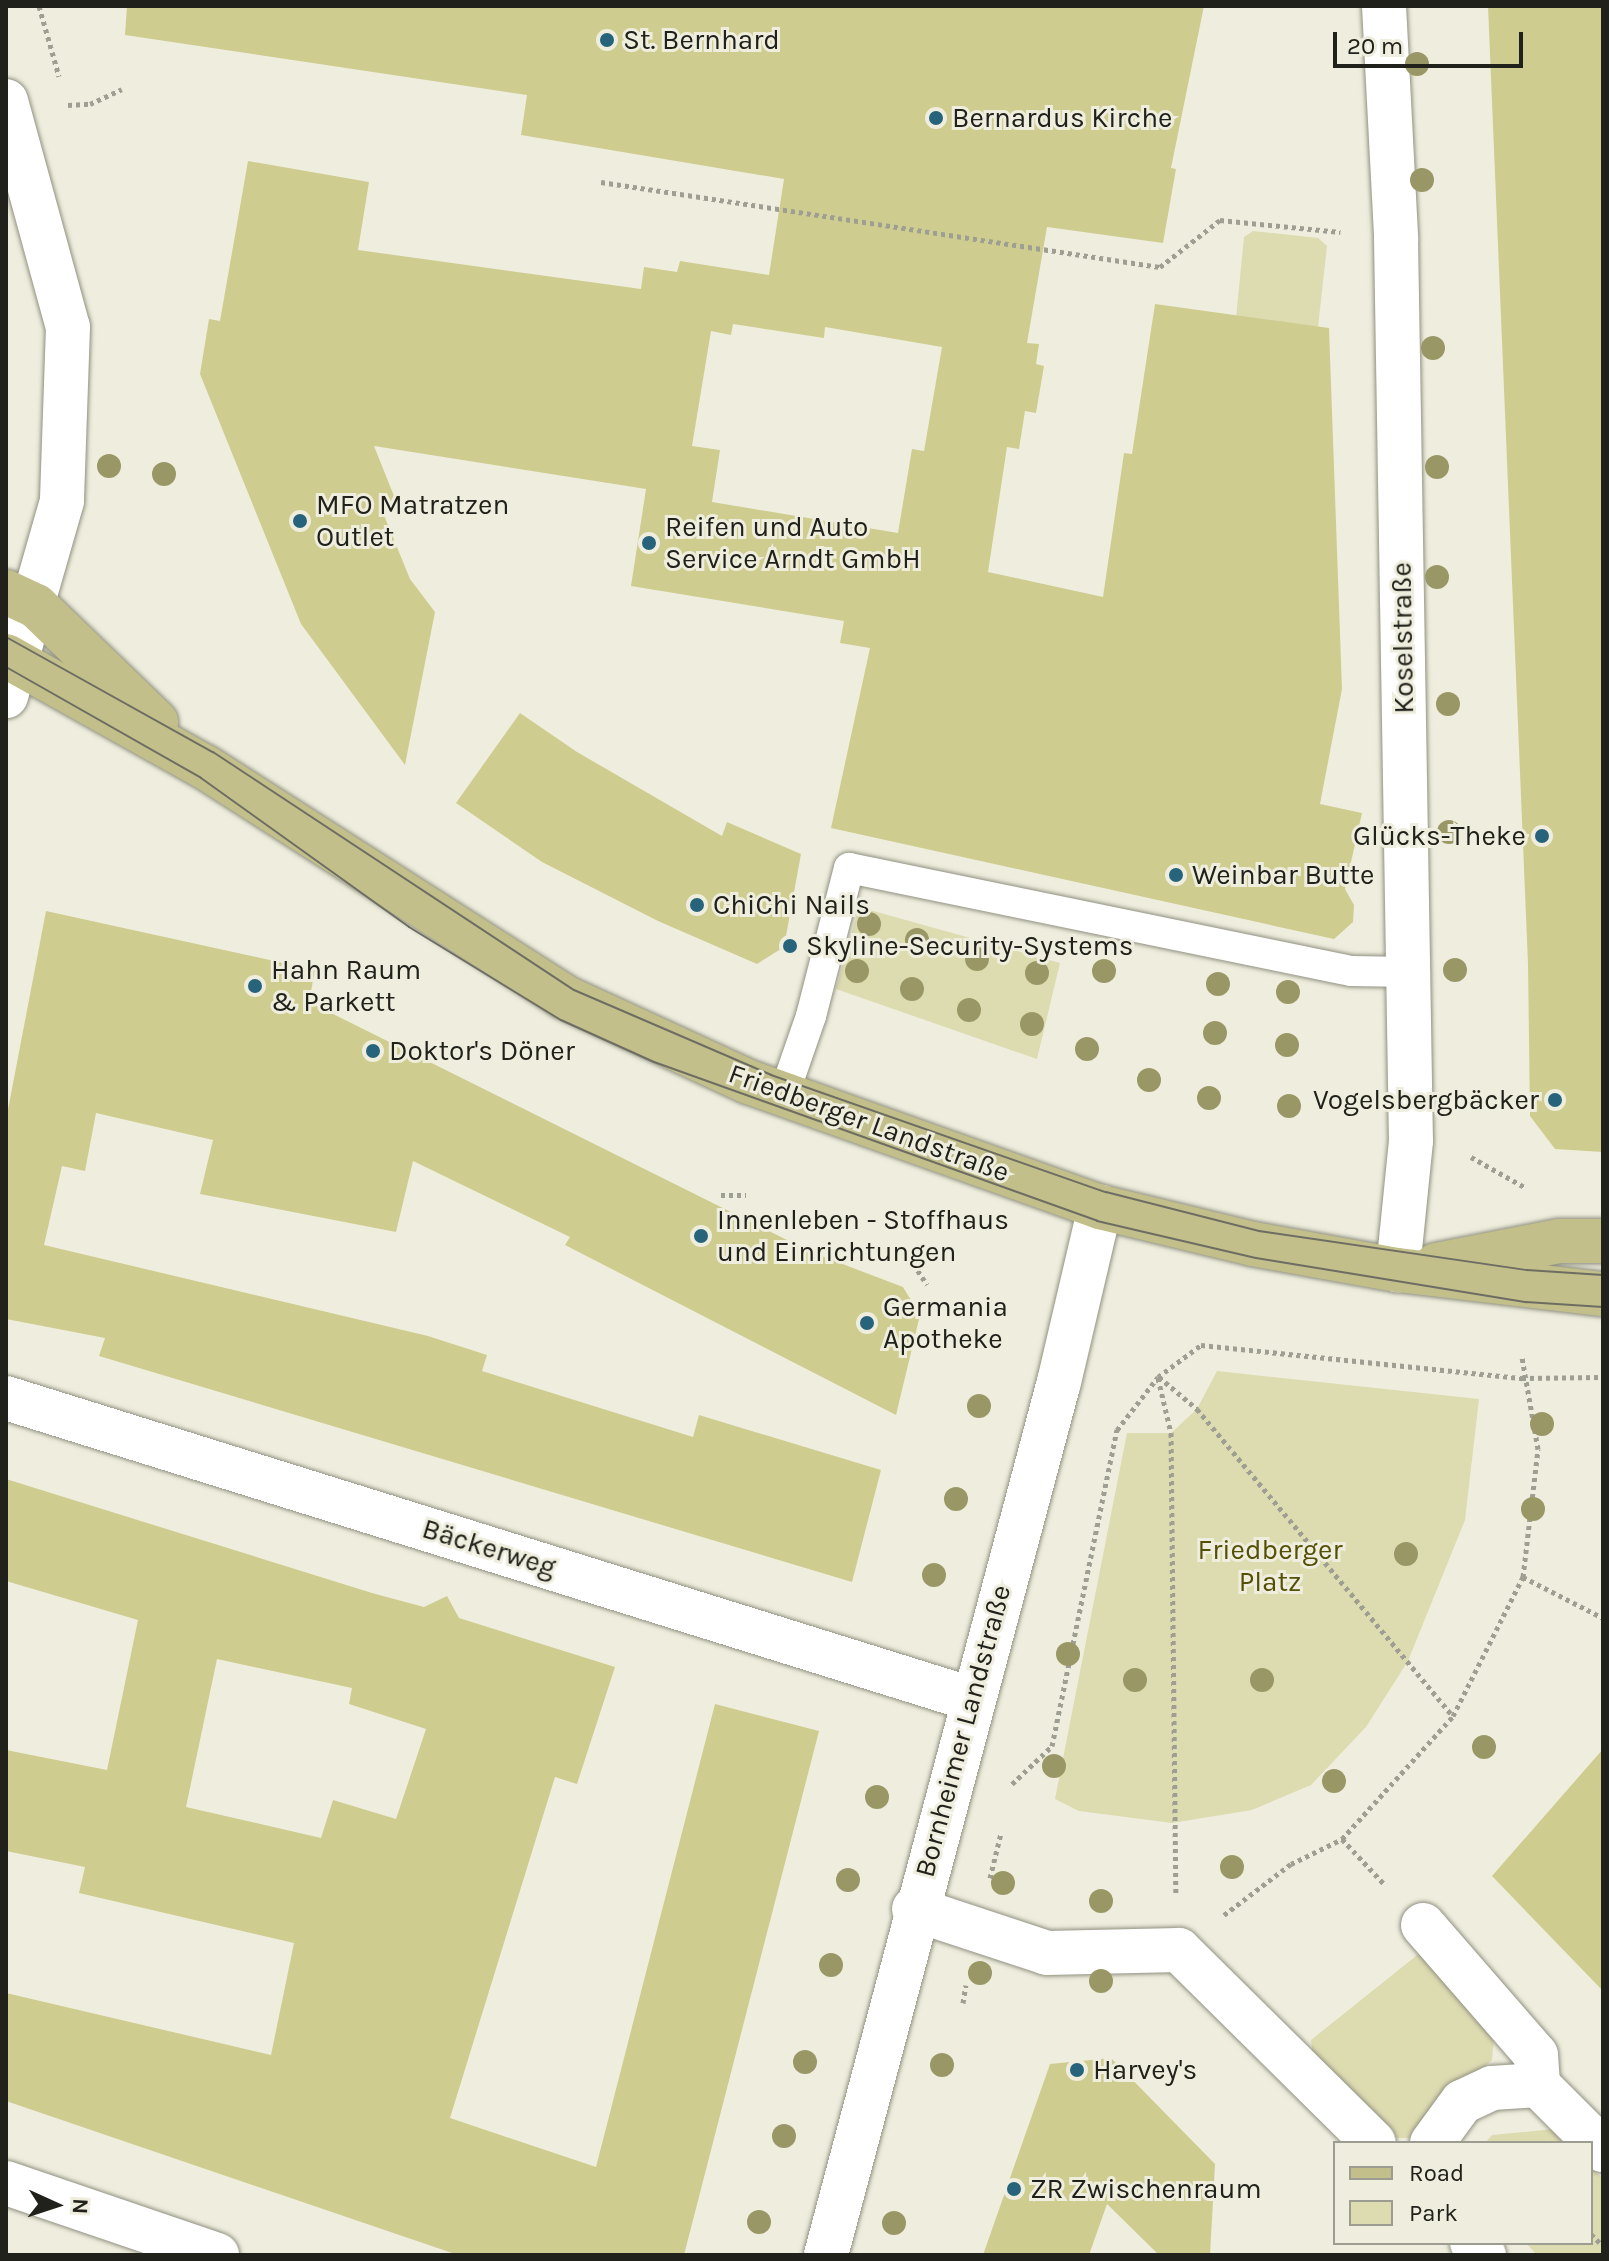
<!DOCTYPE html>
<html>
<head>
<meta charset="utf-8">
<style>
	body { margin:0 }
	#map { position:relative; width:1609px; height:2261px; overflow:hidden; background:#efeede; font-family:Karla,sans-serif }
	div>[style] { position:absolute }
	[style*='--x'] { left:calc(var(--x)*1px); top:calc(var(--y)*1px); width:calc(var(--w)*1px); rotate:calc(var(--a)*1deg) }
	.green>* { inset:0; background:#dddbb0 }
	.building>* { inset:0; background:#cfcc90 }
	.path>* { height:5px; margin-top:-2.5px; transform-origin:0; background:repeating-linear-gradient(90deg,#9f9e92 0 4px,transparent 0 8px) }
	.roads { filter:drop-shadow(0 0 2px #919182) drop-shadow(0 0 2px #919182) }
	.lane>* { height:30px; margin:-15px; padding:0 15px; transform-origin:15px; border-radius:15px; background:#fff }
	.street>* { height:44px; margin:-22px; padding:0 22px; transform-origin:22px; border-radius:22px; background:#fff }
	.primary>* { height:44px; margin:-22px; padding:0 22px; transform-origin:22px; border-radius:22px; background:#c3bf8b }
	.tram>* { height:2px; margin:-1px; padding:0 1px; transform-origin:1px; border-radius:1px; background:#6e6d63 }
	.trees>* { width:24px; height:24px; margin:-12px; border-radius:50%; background:#9a9767 }
	.dots>* { width:22px; height:22px; translate:-50% -50%; box-sizing:border-box; border:4px solid #efeede; border-radius:50% }
	span { translate:-50% -50%; white-space:nowrap; text-align:center; line-height:1.15; -webkit-text-stroke:6px #efeede; paint-order:stroke }
	.poi-label { font-size:28px; color:#21211b }
	.left { translate:0 -50%; text-align:left }
	.right { translate:-100% -50%; text-align:right }
	.street-label { font-size:28px; color:#21211b }
	.park-label { font-size:28px; color:#544f06 }
	.frame { position:absolute; inset:0; border:8px solid #21211b; pointer-events:none }
	.legend { position:absolute; left:1333px; top:2141px; width:260px; height:104px; box-sizing:border-box; background:#efeede; border:2px solid #9d9c90; margin:0; padding:10px 14px; list-style:none; font-size:24px; color:#21211b }
	.legend li { display:flex; align-items:center; gap:16px; height:40px }
	.legend b { width:40px; border:2px solid #9d9c90 }
	.north { position:absolute; left:16px; top:2165px; width:80px; height:80px; -webkit-text-stroke:6px #efeede; paint-order:stroke; rotate:93deg; font-size:22px; font-weight:700; line-height:32px; text-align:center; color:#21211b }
	.north::after { content:''; display:block; margin:auto; width:28px; height:36px; background:#21211b; clip-path:polygon(50% 0,100% 100%,50% 72%,0 100%) }
	.scale { position:absolute; left:1333px; top:32px; width:190px; height:36px; box-sizing:border-box; border:4px solid #21211b; border-top:0; padding-left:10px; font-size:24px; line-height:28px; white-space:nowrap; color:#21211b; -webkit-text-stroke:6px #efeede; paint-order:stroke }
</style>
</head>
<body>
<div id="map">
	<div class="green">
		<i style="clip-path:polygon(1253px 231px,1318px 238px,1327px 246px,1318px 327px,1236px 318px,1244px 237px)"></i>
		<i style="clip-path:polygon(859px 907px,1060px 963px,1037px 1059px,836px 989px)"></i>
		<i style="clip-path:polygon(1217px 1371px,1479px 1399px,1465px 1520px,1408px 1661px,1366px 1727px,1311px 1785px,1252px 1810px,1172px 1823px,1079px 1811px,1055px 1799px,1127px 1433px,1171px 1433px,1197px 1409px)"></i>
		<i style="clip-path:polygon(1421px 1952px,1494px 2036px,1492px 2060px,1409px 2138px,1394px 2138px,1313px 2058px,1311px 2040px)"></i>
		<i style="clip-path:polygon(1554px 2129px,1567px 2143px,1485px 2143px,1492px 2135px)"></i>
		<i style="clip-path:polygon(1591px 2167px,1603px 2179px,1603px 2255px,1537px 2255px,1526px 2243px,1591px 2243px)"></i>
	</div>
	<div class="building">
		<i style="clip-path:polygon(evenodd,127px 6px,1204px 6px,1171px 168px,1176px 169px,1163px 243px,1047px 227px,1027px 343px,1039px 344px,1036px 364px,1044px 366px,1036px 413px,1025px 411px,1019px 449px,1007px 447px,988px 572px,1103px 597px,1124px 453px,1132px 454px,1155px 304px,1329px 328px,1342px 689px,1320px 804px,1362px 813px,1345px 889px,1354px 905px,1353px 922px,1334px 939px,831px 828px,870px 648px,840px 643px,844px 621px,631px 586px,646px 489px,374px 446px,396px 501px,381px 508px,410px 579px,435px 612px,405px 765px,301px 624px,200px 374px,209px 319px,220px 321px,248px 161px,369px 182px,358px 250px,641px 289px,644px 267px,677px 272px,680px 261px,769px 275px,784px 179px,521px 135px,527px 95px,125px 35px,127px 6px,733px 324px,824px 338px,825px 327px,942px 347px,924px 451px,912px 449px,898px 533px,712px 502px,720px 450px,692px 446px,711px 331px,731px 335px,733px 324px)"></i>
		<i style="clip-path:polygon(1488px 6px,1603px 6px,1603px 1152px,1555px 1149px,1530px 1116px,1528px 964px)"></i>
		<i style="clip-path:polygon(520px 713px,577px 752px,722px 836px,727px 822px,801px 854px,784px 947px,757px 964px,658px 921px,542px 862px,456px 803px)"></i>
		<i style="clip-path:polygon(46px 911px,315px 970px,309px 1002px,811px 1252px,903px 1287px,920px 1315px,896px 1415px,565px 1245px,570px 1237px,413px 1161px,396px 1232px,200px 1194px,213px 1140px,96px 1113px,85px 1171px,62px 1166px,44px 1245px,428px 1336px,487px 1355px,482px 1371px,693px 1437px,699px 1415px,881px 1470px,852px 1582px,99px 1356px,105px 1338px,6px 1319px,6px 1120px)"></i>
		<i style="clip-path:polygon(evenodd,6px 1479px,372px 1593px,424px 1607px,447px 1596px,459px 1618px,615px 1667px,577px 1784px,555px 1777px,450px 2118px,596px 2167px,715px 1704px,819px 1731px,684px 2255px,458px 2255px,6px 2101px,6px 1993px,271px 2055px,294px 1943px,79px 1893px,85px 1867px,6px 1851px,6px 1750px,107px 1770px,138px 1620px,6px 1581px,6px 1479px,217px 1659px,352px 1688px,349px 1704px,426px 1729px,396px 1819px,333px 1800px,321px 1838px,186px 1807px,217px 1659px)"></i>
		<i style="clip-path:polygon(1603px 1749px,1603px 1991px,1492px 1876px)"></i>
		<i style="clip-path:polygon(1111px 2058px,1215px 2164px,1210px 2255px,1159px 2255px,1107px 2204px,1089px 2255px,983px 2255px,1050px 2064px)"></i>
	</div>
	<div class="path">
		<i style="--x:39;--y:6;--w:73;--a:74.1"></i>
		<i style="--x:68;--y:105;--w:22;--a:-3"></i>
		<i style="--x:90;--y:104;--w:35;--a:-25"></i>
		<i style="--x:601;--y:182;--w:565;--a:8.65"></i>
		<i style="--x:1160;--y:267;--w:76;--a:-38.1"></i>
		<i style="--x:1220;--y:220;--w:121;--a:5.7"></i>
		<i style="--x:1471;--y:1157;--w:63;--a:29.4"></i>
		<i style="--x:721;--y:1195;--w:25;--a:0"></i>
		<i style="--x:909;--y:1257;--w:33;--a:57"></i>
		<i style="--x:1159;--y:1377;--w:50;--a:40.1"></i>
		<i style="--x:1197;--y:1409;--w:400;--a:50.2"></i>
		<i style="--x:1158;--y:1378;--w:57;--a:76.7"></i>
		<i style="--x:1171;--y:1433;--w:461;--a:89.4"></i>
		<i style="--x:1523;--y:1577;--w:90;--a:27.1"></i>
		<i style="--x:1012;--y:1784;--w:55;--a:-43.5"></i>
		<i style="--x:1052;--y:1746;--w:323;--a:-78.4"></i>
		<i style="--x:1117;--y:1430;--w:67;--a:-52.3"></i>
		<i style="--x:1158;--y:1377;--w:54;--a:-36.7"></i>
		<i style="--x:1201;--y:1345;--w:323;--a:5.9"></i>
		<i style="--x:1522;--y:1378;--w:81;--a:-0.7"></i>
		<i style="--x:1342;--y:1839;--w:63;--a:46.9"></i>
		<i style="--x:990;--y:1878;--w:46;--a:-76.3"></i>
		<i style="--x:1224;--y:1915;--w:84;--a:-37.3"></i>
		<i style="--x:1291;--y:1864;--w:57;--a:-26.1"></i>
		<i style="--x:1342;--y:1839;--w:166;--a:-47.9"></i>
		<i style="--x:1453;--y:1716;--w:156;--a:-63.3"></i>
		<i style="--x:1523;--y:1577;--w:129;--a:-83.3"></i>
		<i style="--x:1538;--y:1449;--w:93;--a:-99.9"></i>
		<i style="--x:963;--y:2003;--w:18;--a:-81"></i>
		<i style="--x:1591;--y:2234;--w:17;--a:45"></i>
	</div>
	<div class="roads">
		<div class="lane">
			<i style="--x:784;--y:1094;--w:83;--a:-70.9"></i>
			<i style="--x:811;--y:1016;--w:153;--a:-75.6"></i>
			<i style="--x:849;--y:868;--w:512;--a:11.59"></i>
			<i style="--x:1351;--y:971;--w:57;--a:1"></i>
		</div>
		<div class="street">
			<i style="--x:1384;--y:6;--w:232;--a:87"></i>
			<i style="--x:1396;--y:238;--w:903;--a:89.05"></i>
			<i style="--x:1411;--y:1141;--w:130;--a:95.8"></i>
			<i style="--x:6;--y:101;--w:234;--a:74.7"></i>
			<i style="--x:68;--y:327;--w:174;--a:92"></i>
			<i style="--x:62;--y:501;--w:203;--a:106"></i>
			<i style="--x:6;--y:1398;--w:1011;--a:17.32"></i>
			<i style="--x:914;--y:1909;--w:140;--a:18.3"></i>
			<i style="--x:1047;--y:1953;--w:132;--a:-1.3"></i>
			<i style="--x:1179;--y:1950;--w:274;--a:44.7"></i>
			<i style="--x:1423;--y:1925;--w:172;--a:49"></i>
			<i style="--x:1536;--y:2055;--w:30;--a:86"></i>
			<i style="--x:1538;--y:2085;--w:92;--a:45"></i>
			<i style="--x:1432;--y:2143;--w:51;--a:-53.8"></i>
			<i style="--x:1462;--y:2102;--w:33;--a:-25"></i>
			<i style="--x:1492;--y:2088;--w:46;--a:-3.7"></i>
			<i style="--x:6;--y:2183;--w:223;--a:18.8"></i>
			<i style="--x:1472;--y:2243;--w:17;--a:45"></i>
			<i style="--x:826;--y:2255;--w:904;--a:-75.06"></i>
			<i style="--x:1059;--y:1382;--w:180;--a:-76.8"></i>
		</div>
		<div class="primary">
			<i style="--x:6;--y:592;--w:33;--a:25"></i>
			<i style="--x:36;--y:606;--w:167;--a:44"></i>
			<i style="--x:6;--y:656;--w:228;--a:29.2"></i>
			<i style="--x:205;--y:767;--w:426;--a:32.6"></i>
			<i style="--x:564;--y:997;--w:204;--a:24.7"></i>
			<i style="--x:749;--y:1082;--w:373;--a:19.6"></i>
			<i style="--x:1100;--y:1207;--w:157;--a:13.6"></i>
			<i style="--x:1253;--y:1244;--w:147;--a:10.2"></i>
			<i style="--x:1398;--y:1270;--w:206;--a:6.7"></i>
			<i style="--x:1436;--y:1265;--w:125;--a:-11"></i>
			<i style="--x:1559;--y:1241;--w:44;--a:0"></i>
		</div>
	</div>
	<div class="tram">
		<i style="--x:6;--y:637;--w:237;--a:29.1"></i>
		<i style="--x:213;--y:752;--w:432;--a:33.4"></i>
		<i style="--x:574;--y:990;--w:215;--a:23.3"></i>
		<i style="--x:771;--y:1075;--w:355;--a:19.3"></i>
		<i style="--x:1106;--y:1192;--w:158;--a:14.3"></i>
		<i style="--x:1259;--y:1231;--w:271;--a:8.3"></i>
		<i style="--x:1527;--y:1270;--w:76;--a:3.8"></i>
		<i style="--x:6;--y:667;--w:224;--a:29.6"></i>
		<i style="--x:201;--y:778;--w:256;--a:35.6"></i>
		<i style="--x:409;--y:927;--w:178;--a:31.5"></i>
		<i style="--x:561;--y:1020;--w:102;--a:24.3"></i>
		<i style="--x:654;--y:1062;--w:471;--a:19.7"></i>
		<i style="--x:1097;--y:1221;--w:163;--a:13.1"></i>
		<i style="--x:1256;--y:1258;--w:274;--a:9.3"></i>
		<i style="--x:1526;--y:1302;--w:77;--a:3.7"></i>
	</div>
	<div class="trees">
		<i style="left:1417px;top:64px"></i>
		<i style="left:1422px;top:180px"></i>
		<i style="left:1433px;top:348px"></i>
		<i style="left:109px;top:466px"></i>
		<i style="left:1437px;top:467px"></i>
		<i style="left:164px;top:474px"></i>
		<i style="left:1437px;top:577px"></i>
		<i style="left:1448px;top:704px"></i>
		<i style="left:1449px;top:832px"></i>
		<i style="left:869px;top:924px"></i>
		<i style="left:917px;top:940px"></i>
		<i style="left:977px;top:959px"></i>
		<i style="left:1455px;top:970px"></i>
		<i style="left:857px;top:971px"></i>
		<i style="left:1104px;top:971px"></i>
		<i style="left:1037px;top:973px"></i>
		<i style="left:1218px;top:984px"></i>
		<i style="left:912px;top:989px"></i>
		<i style="left:1288px;top:992px"></i>
		<i style="left:969px;top:1010px"></i>
		<i style="left:1032px;top:1024px"></i>
		<i style="left:1215px;top:1033px"></i>
		<i style="left:1287px;top:1045px"></i>
		<i style="left:1087px;top:1049px"></i>
		<i style="left:1149px;top:1080px"></i>
		<i style="left:1209px;top:1098px"></i>
		<i style="left:1289px;top:1106px"></i>
		<i style="left:979px;top:1406px"></i>
		<i style="left:1542px;top:1424px"></i>
		<i style="left:956px;top:1499px"></i>
		<i style="left:1533px;top:1509px"></i>
		<i style="left:1406px;top:1554px"></i>
		<i style="left:934px;top:1575px"></i>
		<i style="left:1068px;top:1654px"></i>
		<i style="left:1135px;top:1680px"></i>
		<i style="left:1262px;top:1680px"></i>
		<i style="left:1484px;top:1747px"></i>
		<i style="left:1054px;top:1766px"></i>
		<i style="left:1334px;top:1781px"></i>
		<i style="left:877px;top:1797px"></i>
		<i style="left:1232px;top:1867px"></i>
		<i style="left:848px;top:1880px"></i>
		<i style="left:1003px;top:1883px"></i>
		<i style="left:1101px;top:1901px"></i>
		<i style="left:831px;top:1965px"></i>
		<i style="left:980px;top:1973px"></i>
		<i style="left:1101px;top:1981px"></i>
		<i style="left:805px;top:2062px"></i>
		<i style="left:942px;top:2065px"></i>
		<i style="left:784px;top:2136px"></i>
		<i style="left:759px;top:2222px"></i>
		<i style="left:894px;top:2223px"></i>
	</div>
	<div class="dots">
		<i style="left:607px;top:40px;background:#27637b"></i>
		<i style="left:936px;top:118px;background:#27637b"></i>
		<i style="left:300px;top:521px;background:#27637b"></i>
		<i style="left:649px;top:543px;background:#27637b"></i>
		<i style="left:1542px;top:836px;background:#27637b"></i>
		<i style="left:1176px;top:875px;background:#27637b"></i>
		<i style="left:697px;top:905px;background:#27637b"></i>
		<i style="left:790px;top:946px;background:#27637b"></i>
		<i style="left:255px;top:986px;background:#27637b"></i>
		<i style="left:373px;top:1051px;background:#27637b"></i>
		<i style="left:1555px;top:1100px;background:#27637b"></i>
		<i style="left:701px;top:1236px;background:#27637b"></i>
		<i style="left:867px;top:1323px;background:#27637b"></i>
		<i style="left:1077px;top:2070px;background:#27637b"></i>
		<i style="left:1014px;top:2189px;background:#27637b"></i>
	</div>
	<div class="poi-label">
		<span class="left" style="left:623px;top:40px">St. Bernhard</span>
		<span class="left" style="left:952px;top:118px">Bernardus Kirche</span>
		<span class="left" style="left:316px;top:521px">MFO Matratzen<br>Outlet</span>
		<span class="left" style="left:665px;top:543px">Reifen und Auto<br>Service Arndt GmbH</span>
		<span class="right" style="left:1526px;top:836px">Glücks-Theke</span>
		<span class="left" style="left:1192px;top:875px">Weinbar Butte</span>
		<span class="left" style="left:713px;top:905px">ChiChi Nails</span>
		<span class="left" style="left:806px;top:946px">Skyline-Security-Systems</span>
		<span class="left" style="left:271px;top:986px">Hahn Raum<br>&amp; Parkett</span>
		<span class="left" style="left:389px;top:1051px">Doktor's Döner</span>
		<span class="right" style="left:1539px;top:1100px">Vogelsbergbäcker</span>
		<span class="left" style="left:717px;top:1236px">Innenleben - Stoffhaus<br>und Einrichtungen</span>
		<span class="left" style="left:883px;top:1323px">Germania<br>Apotheke</span>
		<span class="left" style="left:1093px;top:2070px">Harvey's</span>
		<span class="left" style="left:1030px;top:2189px">ZR Zwischenraum</span>
	</div>
	<div class="street-label">
		<span style="left:1403px;top:638px;rotate:-91deg">Koselstraße</span>
		<span style="left:869px;top:1123px;rotate:20deg">Friedberger Landstraße</span>
		<span style="left:489px;top:1548px;rotate:17deg">Bäckerweg</span>
		<span style="left:963px;top:1731px;rotate:-75deg">Bornheimer Landstraße</span>
	</div>
	<div class="park-label">
		<span style="left:1270px;top:1566px">Friedberger<br>Platz</span>
	</div>
	<div class="frame"></div>
	<ul class="legend">
	<li><b style="height:10px;background:#c3bf8b"></b>Road</li>
	<li><b style="height:22px;background:#dddbb0"></b>Park</li>
	</ul>
	<div class="north">N</div>
	<div class="scale">20 m</div>
</div>
</body>
</html>
